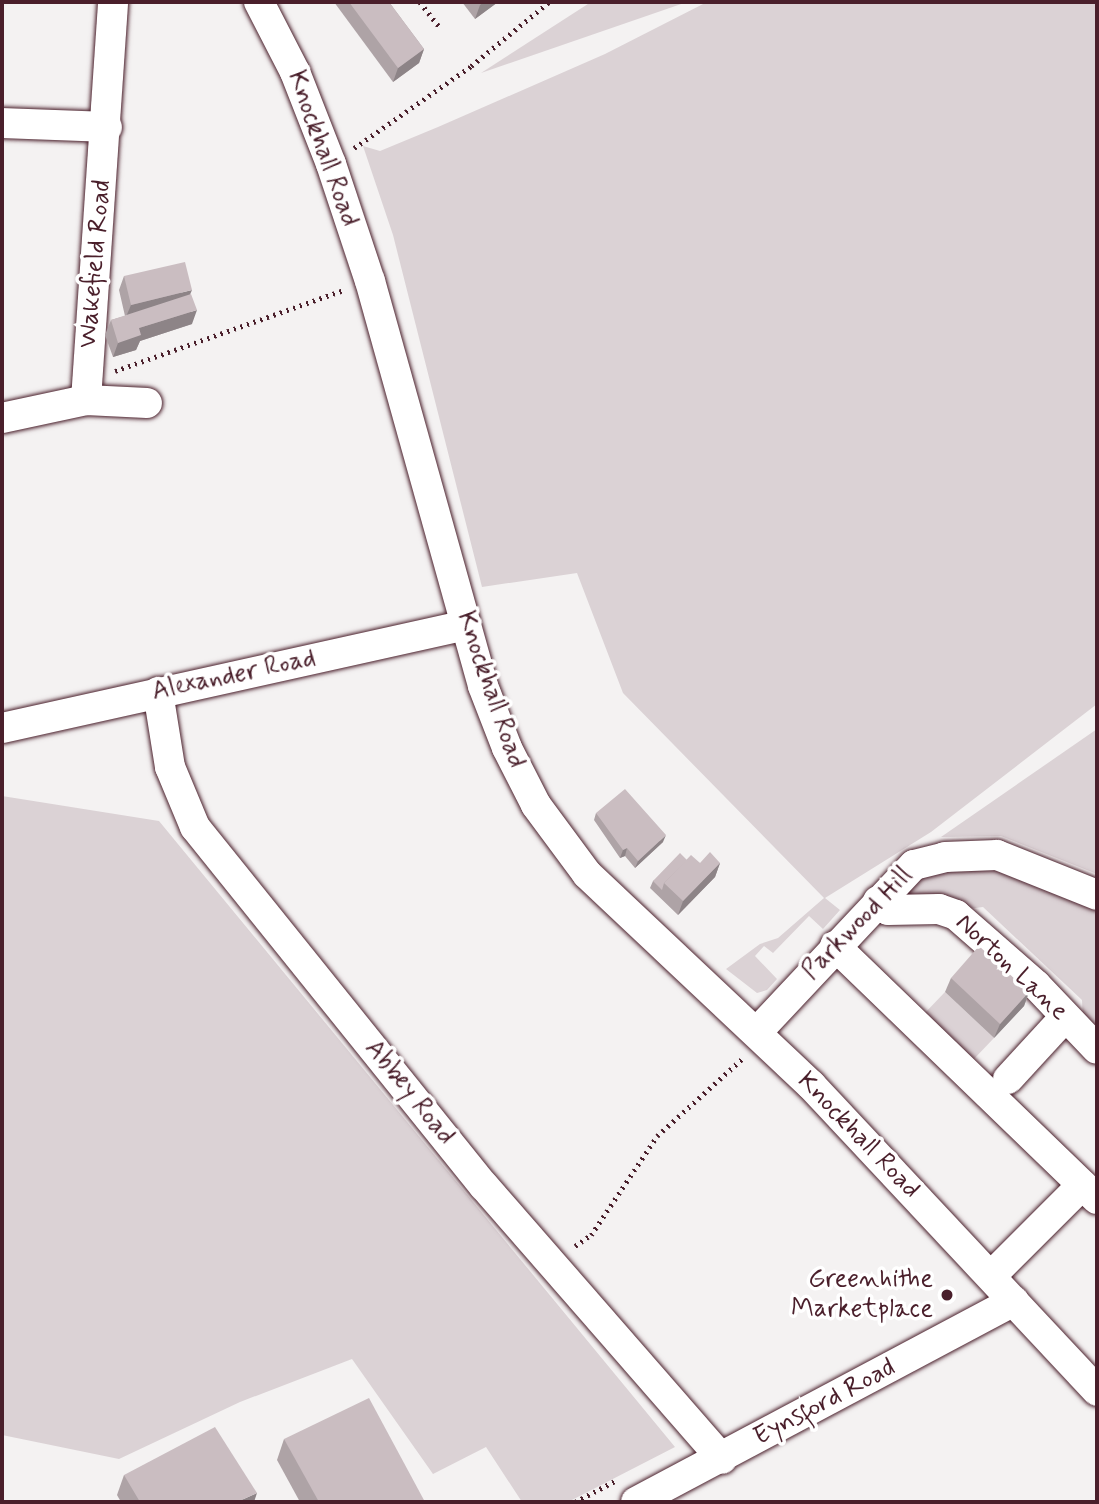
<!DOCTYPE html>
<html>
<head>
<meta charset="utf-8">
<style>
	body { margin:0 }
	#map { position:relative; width:1099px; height:1504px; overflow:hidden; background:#f4f2f2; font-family:Mynerve,sans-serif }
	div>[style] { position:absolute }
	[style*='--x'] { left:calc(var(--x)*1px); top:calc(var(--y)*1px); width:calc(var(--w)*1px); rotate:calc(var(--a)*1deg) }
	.green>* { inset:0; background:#dbd2d5 }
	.path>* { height:4.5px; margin-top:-2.25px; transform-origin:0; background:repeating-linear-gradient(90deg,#4a1f2b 0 2px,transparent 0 7px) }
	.roads { filter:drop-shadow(0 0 2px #4a1f2b) drop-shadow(0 0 2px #4a1f2b) }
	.minor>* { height:30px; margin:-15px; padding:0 15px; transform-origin:15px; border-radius:15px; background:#fff }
	.wall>* { inset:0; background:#aea3a6 }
	.shaded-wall>* { inset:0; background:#8d8487 }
	.building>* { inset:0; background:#cabdc1 }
	.dots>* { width:19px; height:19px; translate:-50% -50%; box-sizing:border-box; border:4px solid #fff; border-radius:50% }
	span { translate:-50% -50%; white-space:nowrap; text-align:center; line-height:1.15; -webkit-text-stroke:7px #fff; paint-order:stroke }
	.street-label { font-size:26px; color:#4a1f2b }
	.poi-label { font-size:26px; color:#4a1f2b }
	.right { translate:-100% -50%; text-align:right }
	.frame { position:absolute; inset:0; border:4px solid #4a1f2b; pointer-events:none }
</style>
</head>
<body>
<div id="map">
	<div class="green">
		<i style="clip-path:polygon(591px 2px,687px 2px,481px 73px)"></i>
		<i style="clip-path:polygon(707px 2px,1097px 2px,1097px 704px,931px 832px,825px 898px,840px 910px,823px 929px,809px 916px,773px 953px,764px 946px,755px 956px,777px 979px,767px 990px,757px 993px,726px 969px,760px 944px,778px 938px,824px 898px,623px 693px,577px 573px,482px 587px,393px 235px,363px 146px,380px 151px,438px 127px,605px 54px)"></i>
		<i style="clip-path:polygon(1097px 729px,1097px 874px,1001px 836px,941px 837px)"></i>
		<i style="clip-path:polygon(2px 796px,159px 821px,675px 1447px,568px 1502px,522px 1502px,486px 1447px,433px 1474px,352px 1359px,240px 1402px,119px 1459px,2px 1435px)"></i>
		<i style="clip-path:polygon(991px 864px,1097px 906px,1097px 1032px,1083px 1019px,1082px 1000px,983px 907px,968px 909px,955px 898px,912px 900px,908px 891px,917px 877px)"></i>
		<i style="clip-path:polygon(945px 992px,994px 1038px,972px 1061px,923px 1015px)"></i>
	</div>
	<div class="path">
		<i style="--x:420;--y:2;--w:33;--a:52"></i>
		<i style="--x:354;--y:148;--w:143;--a:-35"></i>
		<i style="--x:471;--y:66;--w:101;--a:-39.4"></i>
		<i style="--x:115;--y:371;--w:243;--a:-19.5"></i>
		<i style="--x:575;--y:1246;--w:19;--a:-35"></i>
		<i style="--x:591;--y:1235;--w:119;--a:-56.3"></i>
		<i style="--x:657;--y:1136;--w:115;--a:-42.2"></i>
		<i style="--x:575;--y:1502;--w:45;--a:-27.7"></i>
	</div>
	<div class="roads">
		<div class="minor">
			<i style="--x:259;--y:2;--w:79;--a:62.8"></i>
			<i style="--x:295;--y:72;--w:99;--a:68.6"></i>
			<i style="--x:331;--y:164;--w:123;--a:71.6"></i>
			<i style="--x:370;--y:281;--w:420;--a:74.4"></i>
			<i style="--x:483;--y:686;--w:66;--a:68.8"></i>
			<i style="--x:507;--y:748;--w:64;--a:63"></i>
			<i style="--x:536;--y:805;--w:86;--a:53.5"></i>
			<i style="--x:587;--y:874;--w:308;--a:43.3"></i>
			<i style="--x:811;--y:1085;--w:419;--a:46.9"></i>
			<i style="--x:2;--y:123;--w:105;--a:2.2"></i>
			<i style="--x:86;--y:400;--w:399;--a:-86.1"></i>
			<i style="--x:2;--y:418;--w:86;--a:-12.1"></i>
			<i style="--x:86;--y:400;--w:61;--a:2.8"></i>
			<i style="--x:158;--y:692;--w:76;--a:80.9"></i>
			<i style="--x:170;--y:767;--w:65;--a:67.4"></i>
			<i style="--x:195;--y:827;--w:461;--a:51.2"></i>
			<i style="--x:484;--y:1186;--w:362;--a:48.9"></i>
			<i style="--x:2;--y:728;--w:474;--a:-12.5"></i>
			<i style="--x:878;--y:901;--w:13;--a:42"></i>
			<i style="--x:888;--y:910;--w:51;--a:-1.1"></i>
			<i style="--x:939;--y:909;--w:18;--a:19"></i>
			<i style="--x:956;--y:915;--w:106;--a:41.2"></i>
			<i style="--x:1036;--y:985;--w:88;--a:46.4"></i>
			<i style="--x:835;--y:946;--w:364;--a:44"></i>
			<i style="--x:757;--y:1032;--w:229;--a:-46.8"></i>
			<i style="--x:914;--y:865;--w:32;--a:-14"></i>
			<i style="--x:945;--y:857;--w:52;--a:-2.2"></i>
			<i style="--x:997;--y:855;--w:108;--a:21.8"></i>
			<i style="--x:1008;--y:1079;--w:83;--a:-47.4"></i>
			<i style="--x:991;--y:1276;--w:129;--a:-45"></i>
			<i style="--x:636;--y:1502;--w:428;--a:-28"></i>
		</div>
	</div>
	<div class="wall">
		<i style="clip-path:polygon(334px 2px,389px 2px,424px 49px,419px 63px,393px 82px)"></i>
		<i style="clip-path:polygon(462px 2px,498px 2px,475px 19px)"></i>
		<i style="clip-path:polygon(124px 276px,190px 295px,192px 324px,140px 341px,136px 350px,113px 357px,105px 335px,111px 320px,125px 316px,119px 290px)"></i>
		<i style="clip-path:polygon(596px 813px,663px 842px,635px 868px,625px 856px,620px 858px,594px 820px)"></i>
		<i style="clip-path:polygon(687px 860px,700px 863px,720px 863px,715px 877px,678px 915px,650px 888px,653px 881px)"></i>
		<i style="clip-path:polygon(951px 978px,1029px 992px,1024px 1006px,994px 1038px,945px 992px)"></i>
		<i style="clip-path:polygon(284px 1439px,425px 1502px,300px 1502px,277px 1460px)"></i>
		<i style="clip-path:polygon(124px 1475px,254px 1502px,121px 1502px,117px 1495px)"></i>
	</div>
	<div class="shaded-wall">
		<i style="clip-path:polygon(484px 2px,498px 2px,475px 19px,480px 5px)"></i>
		<i style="clip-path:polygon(424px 49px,419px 63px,393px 82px,398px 68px)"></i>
		<i style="clip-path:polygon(192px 290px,186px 304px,125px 319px,131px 305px)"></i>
		<i style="clip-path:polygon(197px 310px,192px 324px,140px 341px,136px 350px,113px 357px,118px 343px,139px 328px)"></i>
		<i style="clip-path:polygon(666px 835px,663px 842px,635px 868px,638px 861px)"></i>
		<i style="clip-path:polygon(627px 848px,625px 856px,620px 858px,623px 850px)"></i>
		<i style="clip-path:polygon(720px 863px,715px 877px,678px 915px,683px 901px)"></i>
		<i style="clip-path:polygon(1029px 992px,1024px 1006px,994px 1038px,1000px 1024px)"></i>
		<i style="clip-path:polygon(257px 1493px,254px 1502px,237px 1502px)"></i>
	</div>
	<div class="building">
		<i style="clip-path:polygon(349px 2px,389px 2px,424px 49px,398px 68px)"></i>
		<i style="clip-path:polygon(185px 262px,192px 290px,131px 305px,124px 276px)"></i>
		<i style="clip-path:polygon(191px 294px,197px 310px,139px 328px,141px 335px,118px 343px,111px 320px)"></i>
		<i style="clip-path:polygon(625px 789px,666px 835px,638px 861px,627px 848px,623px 850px,596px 813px)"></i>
		<i style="clip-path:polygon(710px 852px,720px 863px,683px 901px,664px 883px,691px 855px,700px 863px)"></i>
		<i style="clip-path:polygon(680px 853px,687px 860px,664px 883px,662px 890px,653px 881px)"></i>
		<i style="clip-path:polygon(979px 946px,1029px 992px,1000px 1024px,951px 978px)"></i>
		<i style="clip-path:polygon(369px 1398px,425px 1502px,319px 1502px,284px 1439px)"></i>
		<i style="clip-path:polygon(215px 1427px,257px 1493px,237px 1502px,140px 1502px,124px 1475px)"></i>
	</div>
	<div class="dots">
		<i style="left:947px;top:1295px;background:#4a1f2b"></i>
	</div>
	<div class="street-label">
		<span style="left:322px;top:149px;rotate:70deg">Knockhall Road</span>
		<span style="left:96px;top:264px;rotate:-85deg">Wakefield Road</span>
		<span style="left:234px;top:676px;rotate:-12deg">Alexander Road</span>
		<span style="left:490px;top:690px;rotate:71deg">Knockhall Road</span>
		<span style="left:858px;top:924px;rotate:-46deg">Parkwood Hill</span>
		<span style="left:1011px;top:968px;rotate:43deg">Norton Lane</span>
		<span style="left:409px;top:1093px;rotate:51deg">Abbey Road</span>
		<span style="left:858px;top:1136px;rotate:46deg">Knockhall Road</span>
		<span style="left:825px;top:1403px;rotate:-28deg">Eynsford Road</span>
	</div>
	<div class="poi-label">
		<span class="right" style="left:933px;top:1295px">Greenhithe<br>Marketplace</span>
	</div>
	<div class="frame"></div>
</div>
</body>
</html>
